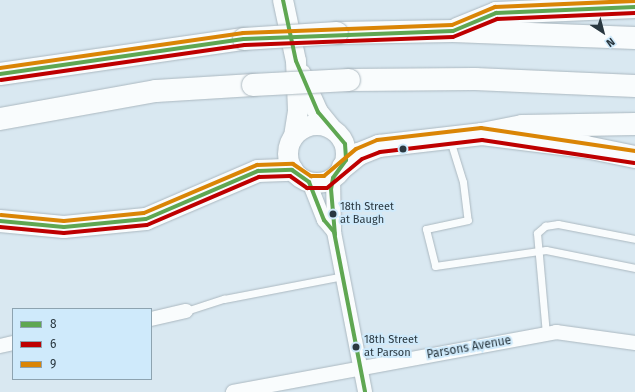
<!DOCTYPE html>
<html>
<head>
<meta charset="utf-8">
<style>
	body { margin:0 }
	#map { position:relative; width:635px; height:392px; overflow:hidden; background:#d9e8f1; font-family:"Fira Sans",sans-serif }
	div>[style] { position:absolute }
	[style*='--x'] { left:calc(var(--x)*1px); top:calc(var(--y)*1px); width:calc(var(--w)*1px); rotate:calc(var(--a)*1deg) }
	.roads { filter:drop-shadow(0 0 1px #abb8c0) drop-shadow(0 0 1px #abb8c0) }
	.lane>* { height:7px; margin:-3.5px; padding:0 3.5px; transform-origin:3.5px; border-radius:3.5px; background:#f9fcfd }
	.street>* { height:14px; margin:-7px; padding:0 7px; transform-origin:7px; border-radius:7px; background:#f9fcfd }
	.secondary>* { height:20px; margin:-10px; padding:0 10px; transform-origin:10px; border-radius:10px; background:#f9fcfd }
	.secondary>.ring { margin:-10px; padding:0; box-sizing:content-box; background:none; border:20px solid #f9fcfd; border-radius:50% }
	.primary>* { height:22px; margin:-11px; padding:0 11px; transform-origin:11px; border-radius:11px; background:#f9fcfd }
	.highway>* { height:22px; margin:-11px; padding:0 11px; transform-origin:11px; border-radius:11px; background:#f9fcfd }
	.bridges { filter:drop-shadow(0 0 1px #abb8c0) drop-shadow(0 0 1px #abb8c0) }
	.highway-bridge>* { height:22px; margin:-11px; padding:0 11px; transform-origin:11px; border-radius:11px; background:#f9fcfd }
	.bus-1>* { height:4px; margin:-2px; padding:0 2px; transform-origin:2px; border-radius:2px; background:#5fa752 }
	.bus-2>* { height:4px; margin:-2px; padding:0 2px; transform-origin:2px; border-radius:2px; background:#be0000 }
	.bus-3>* { height:4px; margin:-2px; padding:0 2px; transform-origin:2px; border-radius:2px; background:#da8506 }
	.dots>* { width:11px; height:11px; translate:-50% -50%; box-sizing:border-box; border:2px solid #cfeafb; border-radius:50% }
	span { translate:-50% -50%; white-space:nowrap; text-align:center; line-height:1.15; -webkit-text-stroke:4px #cfeafb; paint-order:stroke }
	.bus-label { font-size:11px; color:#2a3840 }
	.left { translate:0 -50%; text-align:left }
	.street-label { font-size:12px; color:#2a3840 }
	.legend { position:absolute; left:12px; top:308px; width:140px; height:72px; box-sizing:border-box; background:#cfeafb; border:1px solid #8da3b0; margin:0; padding:5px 7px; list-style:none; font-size:12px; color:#2a3840 }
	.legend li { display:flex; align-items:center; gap:8px; height:20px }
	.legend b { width:20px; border:1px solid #8da3b0 }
	.north { position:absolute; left:583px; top:12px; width:40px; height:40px; -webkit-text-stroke:3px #cfeafb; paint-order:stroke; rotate:144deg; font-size:11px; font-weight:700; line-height:16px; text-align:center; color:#2a3840 }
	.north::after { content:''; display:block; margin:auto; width:14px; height:18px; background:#2a3840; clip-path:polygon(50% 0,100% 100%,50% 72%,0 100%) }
</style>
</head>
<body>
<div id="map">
	<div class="roads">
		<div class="lane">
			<i style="--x:450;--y:140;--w:44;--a:72.8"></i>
			<i style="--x:463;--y:182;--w:38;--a:83"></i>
			<i style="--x:468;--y:220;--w:43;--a:167.9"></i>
			<i style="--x:426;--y:229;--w:38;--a:76"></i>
			<i style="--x:435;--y:266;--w:112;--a:-8.2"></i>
			<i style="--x:546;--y:250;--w:91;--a:11.4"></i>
			<i style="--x:186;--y:311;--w:40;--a:-18"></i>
			<i style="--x:224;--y:299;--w:121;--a:-10.9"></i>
			<i style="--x:546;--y:334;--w:101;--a:-95.1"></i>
			<i style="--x:537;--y:233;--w:11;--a:-41"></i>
			<i style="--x:545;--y:226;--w:13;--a:-9"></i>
			<i style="--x:558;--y:224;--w:78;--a:11"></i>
		</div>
		<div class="street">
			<i style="--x:333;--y:178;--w:54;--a:88.9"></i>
			<i style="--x:334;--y:232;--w:163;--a:79"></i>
			<i style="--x:309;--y:182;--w:41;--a:68.5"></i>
			<i style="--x:324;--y:220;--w:16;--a:50"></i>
			<i style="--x:151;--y:319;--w:36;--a:-13"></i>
			<i style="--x:0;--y:346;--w:13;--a:-13"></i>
			<i style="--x:233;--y:392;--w:329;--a:-10.5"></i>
			<i style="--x:556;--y:332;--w:80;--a:7.9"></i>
		</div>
		<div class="secondary">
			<i style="--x:283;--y:0;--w:62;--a:78"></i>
			<i style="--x:296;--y:61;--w:50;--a:87.7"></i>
			<i style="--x:298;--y:111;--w:24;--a:99"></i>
			<i style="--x:301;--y:74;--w:42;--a:65.9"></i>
			<i style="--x:318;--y:112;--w:19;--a:51"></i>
			<i class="ring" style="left:288px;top:125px;width:38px;height:38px"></i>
		</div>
		<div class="primary">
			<i style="--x:343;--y:167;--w:21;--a:-39"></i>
			<i style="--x:359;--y:154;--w:22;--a:-22"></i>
			<i style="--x:379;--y:146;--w:104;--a:-6.6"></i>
			<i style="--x:482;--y:134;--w:105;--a:7.1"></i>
			<i style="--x:586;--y:147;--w:50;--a:11.5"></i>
		</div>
		<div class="highway">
			<i style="--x:457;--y:29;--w:42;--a:-22.3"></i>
			<i style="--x:496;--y:13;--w:139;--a:-2.5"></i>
			<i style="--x:337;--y:33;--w:116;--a:-1"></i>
			<i style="--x:453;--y:31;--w:182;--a:2.2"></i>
			<i style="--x:0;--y:74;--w:246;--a:-8.2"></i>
			<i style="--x:349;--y:80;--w:126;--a:-0.5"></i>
			<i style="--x:475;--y:79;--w:160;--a:2.5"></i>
			<i style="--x:0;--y:119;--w:158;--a:-10.2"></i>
			<i style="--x:156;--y:91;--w:97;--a:-3.5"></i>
			<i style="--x:482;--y:134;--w:41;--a:-11.3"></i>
			<i style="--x:522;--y:126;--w:113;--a:-1"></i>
			<i style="--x:0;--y:221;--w:64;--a:5.4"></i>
			<i style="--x:64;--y:227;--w:82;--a:-5.6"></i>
			<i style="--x:146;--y:219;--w:122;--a:-23.2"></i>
			<i style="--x:258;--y:171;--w:34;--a:-2"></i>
		</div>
	</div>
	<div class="bridges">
		<div class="highway-bridge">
			<i style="--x:244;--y:39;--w:93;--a:-3.7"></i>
			<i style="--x:253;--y:85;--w:96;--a:-3"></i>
		</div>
	</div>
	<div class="bus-1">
		<i style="--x:283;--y:0;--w:62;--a:78"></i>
		<i style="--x:296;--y:61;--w:56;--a:66.7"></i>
		<i style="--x:318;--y:112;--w:42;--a:49.8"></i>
		<i style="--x:345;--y:144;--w:16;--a:86"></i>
		<i style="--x:346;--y:160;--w:22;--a:126"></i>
		<i style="--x:333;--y:178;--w:11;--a:100"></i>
		<i style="--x:331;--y:189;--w:46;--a:85"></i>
		<i style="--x:0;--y:74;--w:246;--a:-8.2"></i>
		<i style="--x:244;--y:39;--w:209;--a:-2.2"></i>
		<i style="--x:453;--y:31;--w:47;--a:-22.7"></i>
		<i style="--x:496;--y:13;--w:139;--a:-2.5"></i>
		<i style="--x:0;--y:221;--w:64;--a:5.4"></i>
		<i style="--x:64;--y:227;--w:82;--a:-5.6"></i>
		<i style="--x:146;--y:219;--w:122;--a:-23.2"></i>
		<i style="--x:258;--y:171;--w:34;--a:-2"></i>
		<i style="--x:292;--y:170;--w:21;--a:35"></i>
		<i style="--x:309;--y:182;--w:41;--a:68.5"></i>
		<i style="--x:324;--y:220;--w:16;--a:50"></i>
		<i style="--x:334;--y:232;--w:163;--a:79"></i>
	</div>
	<div class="bus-2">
		<i style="--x:1;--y:80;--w:246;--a:-8.2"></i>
		<i style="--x:245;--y:45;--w:208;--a:-2.2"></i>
		<i style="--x:453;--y:37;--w:48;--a:-22.2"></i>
		<i style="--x:497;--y:19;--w:138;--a:-2.5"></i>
		<i style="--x:0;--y:227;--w:64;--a:5.4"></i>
		<i style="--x:64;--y:233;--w:83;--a:-5.5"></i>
		<i style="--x:147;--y:225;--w:122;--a:-23.2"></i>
		<i style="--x:259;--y:177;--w:31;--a:-2"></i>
		<i style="--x:290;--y:176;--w:21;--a:35"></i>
		<i style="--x:307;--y:188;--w:20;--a:0"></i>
		<i style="--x:327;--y:188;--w:45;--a:-39.6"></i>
		<i style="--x:362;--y:159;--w:19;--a:-21"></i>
		<i style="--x:380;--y:152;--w:103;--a:-6.7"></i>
		<i style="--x:482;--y:140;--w:154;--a:8.6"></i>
	</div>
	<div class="bus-3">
		<i style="--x:0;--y:68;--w:246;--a:-8.2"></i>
		<i style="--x:243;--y:33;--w:209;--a:-2.2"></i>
		<i style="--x:452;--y:25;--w:47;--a:-22.7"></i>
		<i style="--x:495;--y:7;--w:140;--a:-2.5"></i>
		<i style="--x:1;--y:215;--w:63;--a:5.4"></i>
		<i style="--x:64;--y:221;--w:80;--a:-5.7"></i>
		<i style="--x:144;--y:213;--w:123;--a:-23"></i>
		<i style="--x:257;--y:165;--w:36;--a:-2"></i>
		<i style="--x:293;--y:164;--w:22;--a:34"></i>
		<i style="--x:311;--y:176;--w:13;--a:0"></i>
		<i style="--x:324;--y:176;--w:42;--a:-40.2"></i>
		<i style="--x:356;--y:149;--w:23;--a:-23"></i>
		<i style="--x:377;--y:140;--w:105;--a:-6.6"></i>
		<i style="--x:481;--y:128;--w:156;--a:8.5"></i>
	</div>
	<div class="dots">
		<i style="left:403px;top:149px;background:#2a3840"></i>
		<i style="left:333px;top:214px;background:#2a3840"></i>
		<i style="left:356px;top:347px;background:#2a3840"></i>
	</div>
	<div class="bus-label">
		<span class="left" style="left:340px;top:214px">18th Street<br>at Baugh</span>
		<span class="left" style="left:364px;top:347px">18th Street<br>at Parson</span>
	</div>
	<div class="street-label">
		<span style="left:469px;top:348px;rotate:-10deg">Parsons Avenue</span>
	</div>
	<ul class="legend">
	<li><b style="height:5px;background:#5fa752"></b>8</li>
	<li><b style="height:5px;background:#be0000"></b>6</li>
	<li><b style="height:5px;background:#da8506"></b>9</li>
	</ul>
	<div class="north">N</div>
</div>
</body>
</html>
